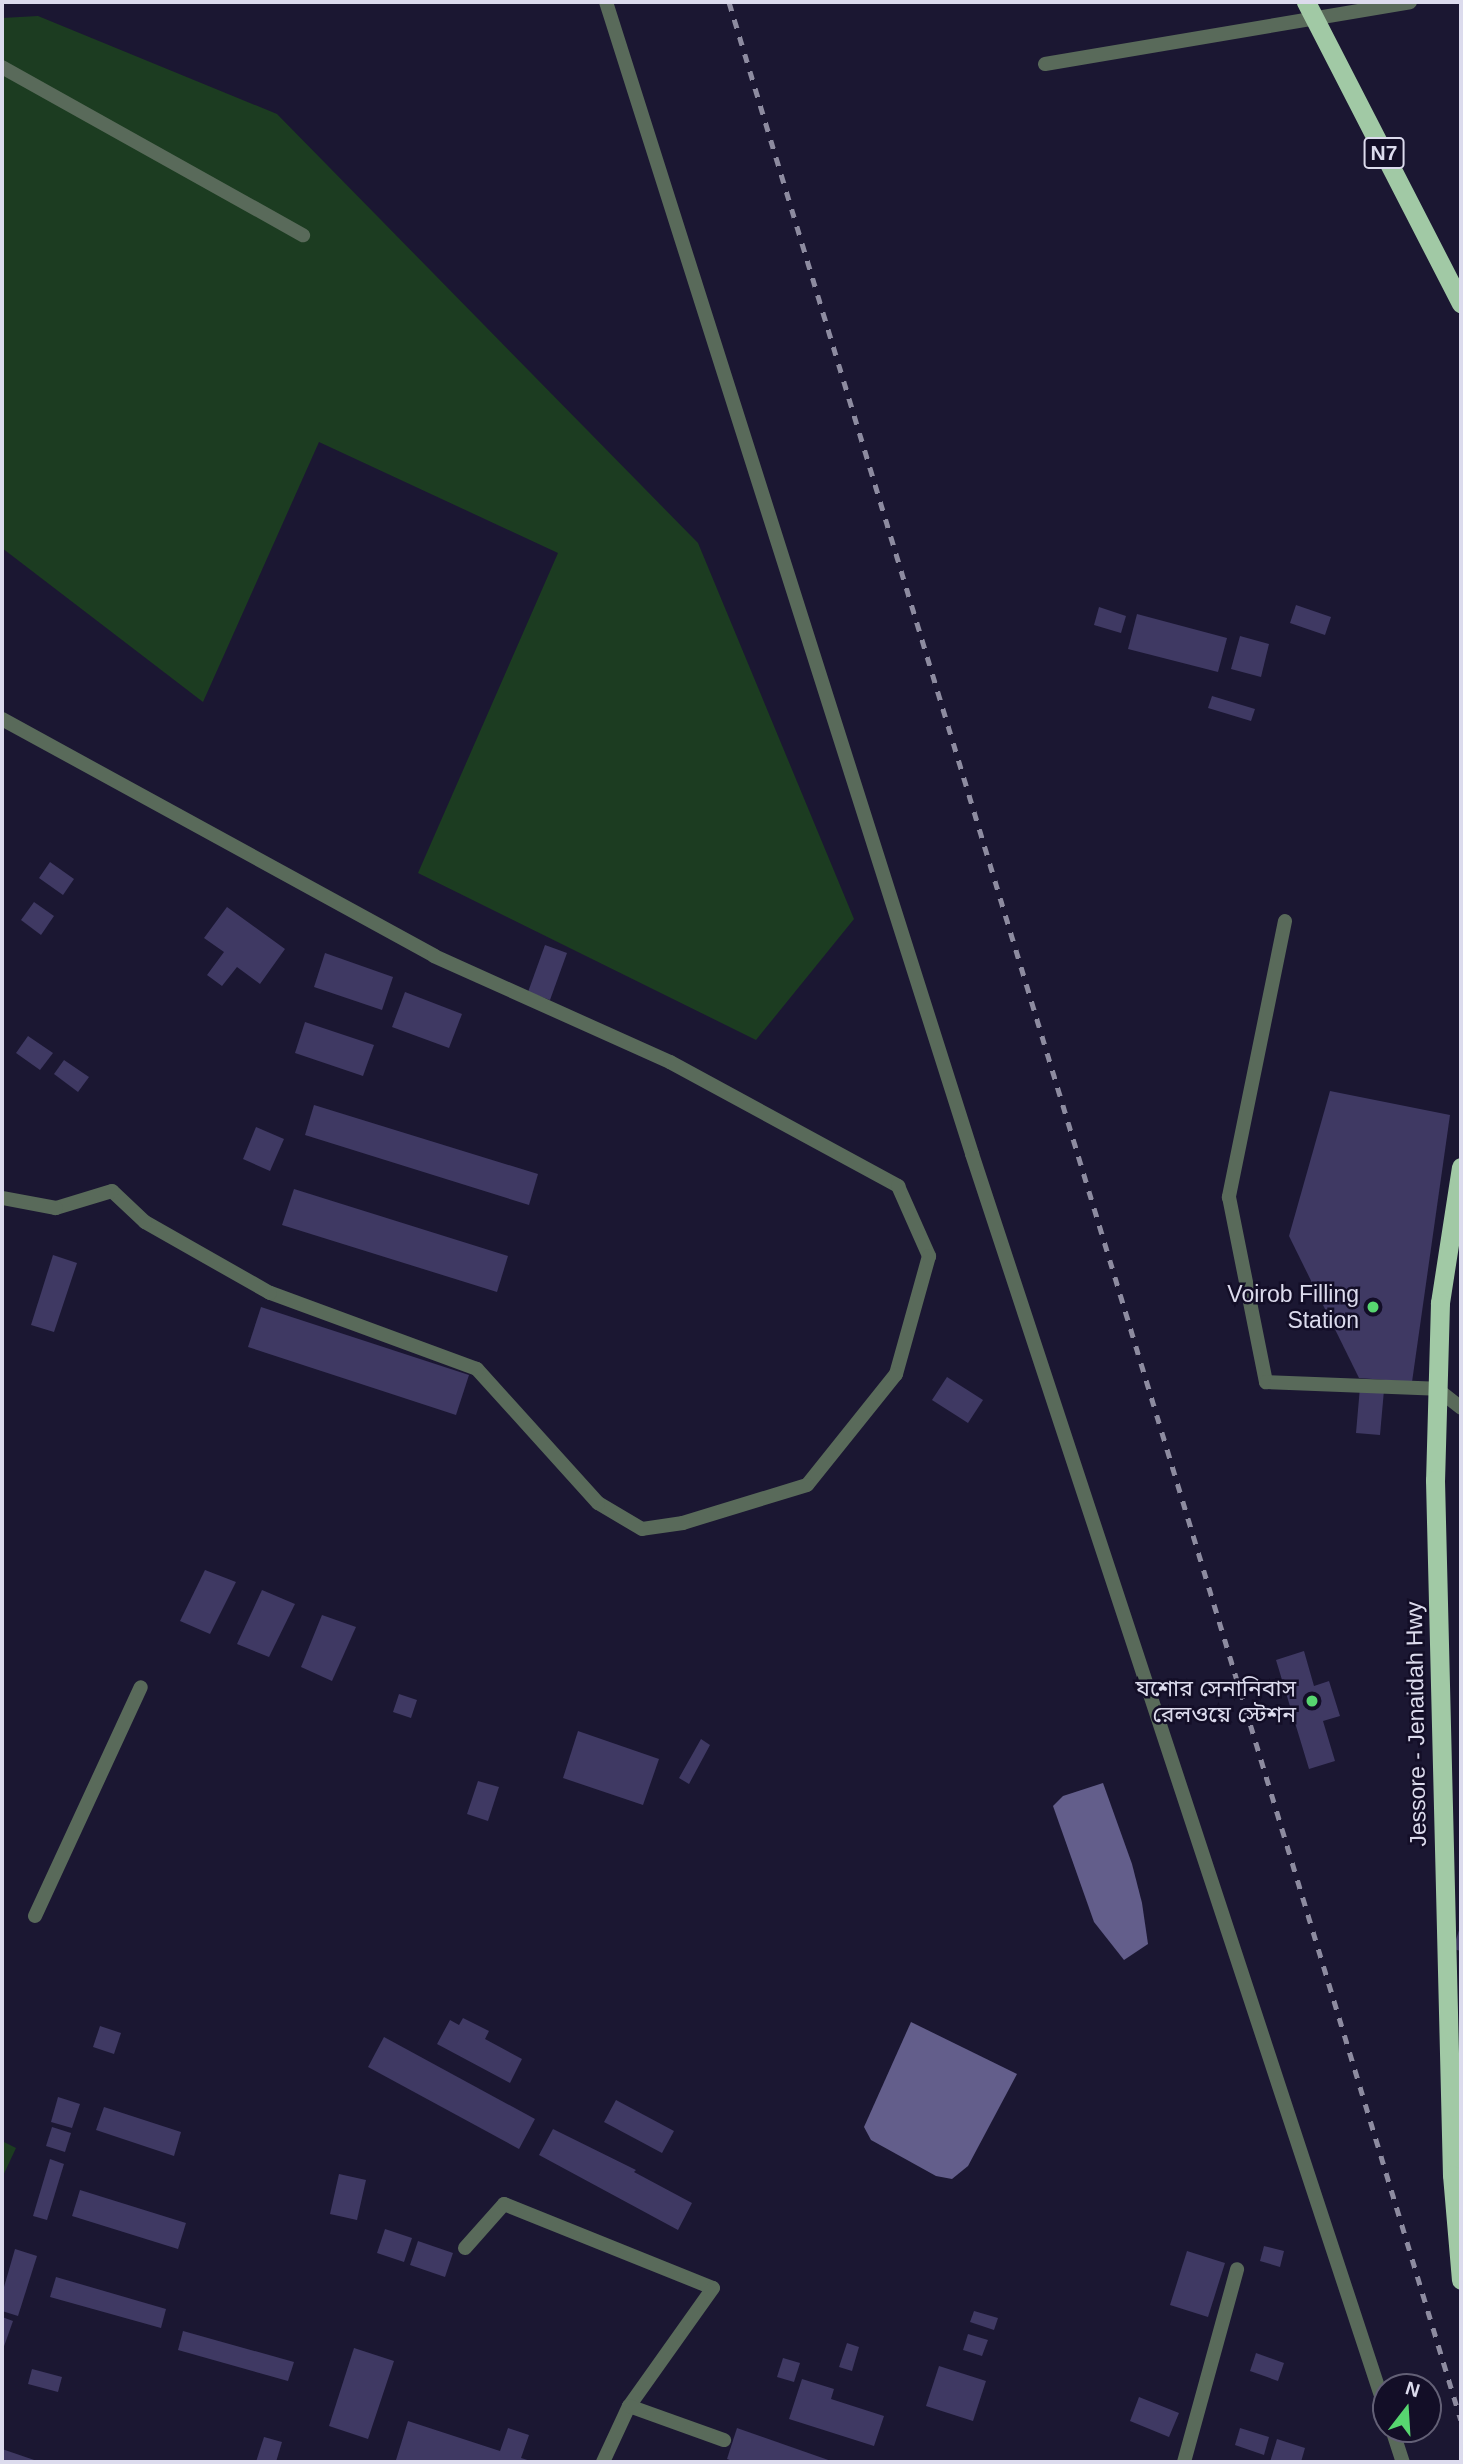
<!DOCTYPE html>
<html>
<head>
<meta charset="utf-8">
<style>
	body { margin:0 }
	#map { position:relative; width:1463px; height:2464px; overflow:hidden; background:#1b1732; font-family:Arial,"Noto Sans Bengali",sans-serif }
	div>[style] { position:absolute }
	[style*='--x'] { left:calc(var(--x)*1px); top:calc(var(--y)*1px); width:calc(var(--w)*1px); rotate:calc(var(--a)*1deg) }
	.green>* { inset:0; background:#1c3c21 }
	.water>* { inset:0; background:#635e8b }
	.building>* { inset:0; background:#3f3963 }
	.minor>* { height:14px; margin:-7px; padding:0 7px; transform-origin:7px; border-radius:7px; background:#596a5a }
	.trunk>* { height:19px; margin:-9.5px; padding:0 9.5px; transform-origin:9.5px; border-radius:9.5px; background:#a1c9a5 }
	.rail>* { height:5px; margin-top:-2.5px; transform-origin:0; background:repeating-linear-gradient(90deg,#8d8ba0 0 9px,transparent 0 18px) }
	.dots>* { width:19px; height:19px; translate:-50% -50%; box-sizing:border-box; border:4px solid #130e27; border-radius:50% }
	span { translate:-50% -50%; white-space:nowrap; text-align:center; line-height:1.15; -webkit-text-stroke:5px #130e27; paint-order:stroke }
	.shield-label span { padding:2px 5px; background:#130e27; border:2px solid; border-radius:5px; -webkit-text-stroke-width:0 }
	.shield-label { font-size:21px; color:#dcdbed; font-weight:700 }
	.poi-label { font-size:23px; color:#dcdbed }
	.right { translate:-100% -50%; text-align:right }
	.street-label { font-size:23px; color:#dcdbed }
	.frame { position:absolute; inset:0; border:4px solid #dcdbed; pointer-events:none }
	.north { position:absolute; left:1372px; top:2373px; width:70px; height:70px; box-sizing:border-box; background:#130e27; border:2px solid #636076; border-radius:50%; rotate:17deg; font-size:19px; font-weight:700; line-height:28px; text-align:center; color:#dcdbed }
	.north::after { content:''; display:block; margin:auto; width:24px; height:32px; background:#57d570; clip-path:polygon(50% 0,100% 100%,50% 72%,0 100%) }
</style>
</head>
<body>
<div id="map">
	<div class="green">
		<i style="clip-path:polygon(38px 16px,277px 114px,698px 543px,854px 919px,756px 1040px,418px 873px,558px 553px,319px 442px,203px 702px,2px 548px,2px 18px)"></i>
		<i style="clip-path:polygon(2px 2141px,16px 2148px,2px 2178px)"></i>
	</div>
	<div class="water">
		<i style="clip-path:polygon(1103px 1783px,1132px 1864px,1142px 1903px,1148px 1944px,1124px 1960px,1094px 1922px,1053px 1806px,1063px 1796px)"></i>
		<i style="clip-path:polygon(911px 2022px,1017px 2074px,968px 2166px,952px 2179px,936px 2176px,871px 2140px,864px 2127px)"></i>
	</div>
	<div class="building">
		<i style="clip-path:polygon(1296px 605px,1331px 617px,1325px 635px,1290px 623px)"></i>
		<i style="clip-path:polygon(1099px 607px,1126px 616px,1121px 633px,1094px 625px)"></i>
		<i style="clip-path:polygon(1137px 614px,1227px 638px,1218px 672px,1128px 649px)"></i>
		<i style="clip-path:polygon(1240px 636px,1269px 644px,1261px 677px,1231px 669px)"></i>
		<i style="clip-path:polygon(1212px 696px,1255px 709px,1251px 721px,1208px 708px)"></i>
		<i style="clip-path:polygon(50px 862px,74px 879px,63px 895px,39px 878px)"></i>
		<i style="clip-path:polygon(34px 902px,54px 916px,41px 935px,21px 920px)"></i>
		<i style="clip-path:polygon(227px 907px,285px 949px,260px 984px,237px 967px,222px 986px,207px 975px,224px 952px,204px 938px)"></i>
		<i style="clip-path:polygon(545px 945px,567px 953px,550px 1000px,528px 992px)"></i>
		<i style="clip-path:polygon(325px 953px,393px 977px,382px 1010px,314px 987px)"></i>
		<i style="clip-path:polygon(405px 992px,462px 1014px,449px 1048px,392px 1027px)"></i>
		<i style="clip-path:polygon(305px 1022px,374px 1045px,363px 1076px,295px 1053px)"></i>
		<i style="clip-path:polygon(28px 1036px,53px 1053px,40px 1070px,16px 1053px)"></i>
		<i style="clip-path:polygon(64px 1060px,89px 1077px,78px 1092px,54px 1074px)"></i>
		<i style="clip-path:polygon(1330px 1091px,1450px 1115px,1412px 1382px,1359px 1378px,1289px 1236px)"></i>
		<i style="clip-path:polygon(314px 1105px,538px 1174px,529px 1205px,305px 1135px)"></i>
		<i style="clip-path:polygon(256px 1127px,284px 1139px,270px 1171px,243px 1159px)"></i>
		<i style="clip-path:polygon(294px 1189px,508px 1256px,497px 1292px,282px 1225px)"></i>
		<i style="clip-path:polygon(53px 1255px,77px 1263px,54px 1332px,31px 1325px)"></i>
		<i style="clip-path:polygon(261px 1307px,469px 1375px,456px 1415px,248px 1347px)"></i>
		<i style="clip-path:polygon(947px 1377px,983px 1400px,968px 1423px,932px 1400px)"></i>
		<i style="clip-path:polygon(1360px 1387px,1384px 1390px,1380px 1435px,1356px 1433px)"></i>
		<i style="clip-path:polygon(205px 1570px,236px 1582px,210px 1634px,180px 1621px)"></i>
		<i style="clip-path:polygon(262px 1590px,295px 1604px,269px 1657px,237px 1644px)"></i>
		<i style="clip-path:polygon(322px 1615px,356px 1627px,332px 1681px,301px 1667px)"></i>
		<i style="clip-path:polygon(1304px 1651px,1314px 1686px,1329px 1681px,1340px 1716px,1323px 1721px,1335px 1761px,1309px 1769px,1276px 1660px)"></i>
		<i style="clip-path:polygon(399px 1694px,417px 1700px,411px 1718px,393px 1712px)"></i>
		<i style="clip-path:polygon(578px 1731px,659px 1759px,643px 1805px,563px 1778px)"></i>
		<i style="clip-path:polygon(701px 1739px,710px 1745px,689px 1784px,679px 1778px)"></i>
		<i style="clip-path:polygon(478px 1781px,499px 1787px,488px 1821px,467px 1814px)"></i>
		<i style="clip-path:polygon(1461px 1924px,1461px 1951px,1453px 1949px)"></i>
		<i style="clip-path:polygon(463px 2018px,489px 2031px,485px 2039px,522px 2059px,510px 2083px,437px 2044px,450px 2020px,459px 2025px)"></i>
		<i style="clip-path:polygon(100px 2026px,121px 2033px,114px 2054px,93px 2047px)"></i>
		<i style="clip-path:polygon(384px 2037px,535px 2119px,519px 2149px,368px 2067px)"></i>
		<i style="clip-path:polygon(58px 2097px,80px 2104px,72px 2128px,51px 2122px)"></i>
		<i style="clip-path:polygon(616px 2100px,674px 2131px,662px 2153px,604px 2122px)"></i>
		<i style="clip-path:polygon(104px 2107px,181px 2132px,174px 2156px,96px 2130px)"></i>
		<i style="clip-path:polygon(52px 2127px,71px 2133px,65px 2152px,46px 2146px)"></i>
		<i style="clip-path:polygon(553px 2129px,636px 2170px,634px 2172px,692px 2203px,678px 2230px,539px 2155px)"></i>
		<i style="clip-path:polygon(50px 2159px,64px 2164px,47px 2220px,33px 2216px)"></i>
		<i style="clip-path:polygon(339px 2174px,366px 2180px,357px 2220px,330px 2214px)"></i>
		<i style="clip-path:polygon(80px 2190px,186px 2223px,178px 2249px,72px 2216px)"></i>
		<i style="clip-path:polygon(385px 2229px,412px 2238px,404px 2262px,377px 2253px)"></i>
		<i style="clip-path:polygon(418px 2241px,453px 2253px,445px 2277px,410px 2265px)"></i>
		<i style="clip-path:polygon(1264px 2246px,1284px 2251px,1280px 2267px,1260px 2261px)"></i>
		<i style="clip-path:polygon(15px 2249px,37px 2256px,18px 2316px,2px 2311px,2px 2294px)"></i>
		<i style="clip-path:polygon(1187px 2251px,1225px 2263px,1208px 2317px,1170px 2305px)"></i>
		<i style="clip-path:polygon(56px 2277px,166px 2309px,161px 2328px,50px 2297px)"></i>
		<i style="clip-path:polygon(974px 2311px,998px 2318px,994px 2330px,970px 2322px)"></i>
		<i style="clip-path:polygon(2px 2317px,13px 2321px,2px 2352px)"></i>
		<i style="clip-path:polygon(183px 2331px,294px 2362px,288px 2381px,178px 2350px)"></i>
		<i style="clip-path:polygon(968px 2334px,988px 2340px,982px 2356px,963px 2350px)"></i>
		<i style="clip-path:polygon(847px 2343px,859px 2347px,852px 2371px,839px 2367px)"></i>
		<i style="clip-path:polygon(354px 2348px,394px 2361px,368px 2439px,329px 2426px)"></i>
		<i style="clip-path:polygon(1256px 2353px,1284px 2363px,1278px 2381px,1250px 2371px)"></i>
		<i style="clip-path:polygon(783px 2358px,800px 2363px,794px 2382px,777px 2377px)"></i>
		<i style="clip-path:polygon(939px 2366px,986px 2381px,973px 2421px,926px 2406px)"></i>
		<i style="clip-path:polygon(32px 2369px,62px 2377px,58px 2392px,28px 2384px)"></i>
		<i style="clip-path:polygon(802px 2379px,834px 2389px,831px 2399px,884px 2416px,874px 2446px,789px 2419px)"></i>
		<i style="clip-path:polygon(1139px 2397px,1179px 2413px,1169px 2437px,1130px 2421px)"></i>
		<i style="clip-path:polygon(408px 2421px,500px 2451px,508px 2428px,529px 2435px,521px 2458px,534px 2462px,396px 2460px)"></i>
		<i style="clip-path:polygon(737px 2428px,834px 2462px,735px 2462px,727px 2459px)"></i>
		<i style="clip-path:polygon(1240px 2428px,1269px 2437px,1264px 2455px,1235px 2445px)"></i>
		<i style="clip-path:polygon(264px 2437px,282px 2442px,276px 2462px,256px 2462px)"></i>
		<i style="clip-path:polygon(1277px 2439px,1305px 2448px,1301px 2462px,1270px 2462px)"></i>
		<i style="clip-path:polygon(2px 2449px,40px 2462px,2px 2462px)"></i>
	</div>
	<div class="minor">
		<i style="--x:606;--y:2;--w:1209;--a:72.37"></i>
		<i style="--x:972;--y:1154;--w:1323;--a:71.77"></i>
		<i style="--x:1045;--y:64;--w:370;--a:-9.6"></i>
		<i style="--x:2;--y:67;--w:345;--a:29.2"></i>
		<i style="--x:2;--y:719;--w:493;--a:28.7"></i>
		<i style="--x:434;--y:956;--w:259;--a:24.2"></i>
		<i style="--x:670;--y:1062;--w:260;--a:28.5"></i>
		<i style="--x:898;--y:1186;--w:77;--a:66.1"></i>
		<i style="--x:929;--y:1256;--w:123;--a:105.6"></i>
		<i style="--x:896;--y:1374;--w:142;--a:128.7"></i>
		<i style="--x:807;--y:1485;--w:130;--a:163"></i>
		<i style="--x:683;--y:1523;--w:41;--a:171.7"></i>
		<i style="--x:642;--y:1529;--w:51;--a:-149.4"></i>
		<i style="--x:598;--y:1503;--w:181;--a:-132.1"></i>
		<i style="--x:477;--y:1369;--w:221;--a:-159.8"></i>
		<i style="--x:270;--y:1293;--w:144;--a:-150.4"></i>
		<i style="--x:145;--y:1222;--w:45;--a:-136.8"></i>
		<i style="--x:112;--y:1191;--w:59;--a:163.1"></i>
		<i style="--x:56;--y:1208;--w:55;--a:-169.5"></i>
		<i style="--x:1285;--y:921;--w:282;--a:101.5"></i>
		<i style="--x:1229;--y:1197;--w:189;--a:78.7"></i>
		<i style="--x:1266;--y:1382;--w:171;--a:2.3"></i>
		<i style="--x:1437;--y:1389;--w:31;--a:38"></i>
		<i style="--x:35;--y:1916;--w:252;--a:-65.2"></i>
		<i style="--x:465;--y:2248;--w:59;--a:-48.4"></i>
		<i style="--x:504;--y:2204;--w:225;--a:21.9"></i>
		<i style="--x:713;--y:2288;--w:145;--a:125.4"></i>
		<i style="--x:629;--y:2406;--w:62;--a:114.9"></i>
		<i style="--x:629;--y:2406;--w:101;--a:19.7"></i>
		<i style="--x:1392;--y:2429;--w:35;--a:72"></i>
		<i style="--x:1184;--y:2462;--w:200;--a:-74.6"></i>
	</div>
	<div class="trunk">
		<i style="--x:1306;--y:2;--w:339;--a:62.8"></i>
		<i style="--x:1461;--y:1167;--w:138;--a:98.8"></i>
		<i style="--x:1440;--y:1303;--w:177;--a:91.6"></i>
		<i style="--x:1435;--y:1480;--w:695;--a:88.6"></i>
		<i style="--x:1452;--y:2175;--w:105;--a:85.1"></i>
	</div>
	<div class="rail">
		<i style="--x:729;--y:2;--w:2526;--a:73.16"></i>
	</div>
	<div class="dots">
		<i style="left:1373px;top:1307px;background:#57d570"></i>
		<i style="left:1312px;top:1701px;background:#57d570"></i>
	</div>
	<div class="shield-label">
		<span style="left:1384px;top:153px">N7</span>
	</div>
	<div class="poi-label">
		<span class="right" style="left:1359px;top:1307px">Voirob Filling<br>Station</span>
		<span class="right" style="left:1296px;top:1701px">যশোর সেনানিবাস<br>রেলওয়ে স্টেশন</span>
	</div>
	<div class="street-label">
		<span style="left:1416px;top:1724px;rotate:-91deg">Jessore - Jenaidah Hwy</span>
	</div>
	<div class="frame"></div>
	<div class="north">N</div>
</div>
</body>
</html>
